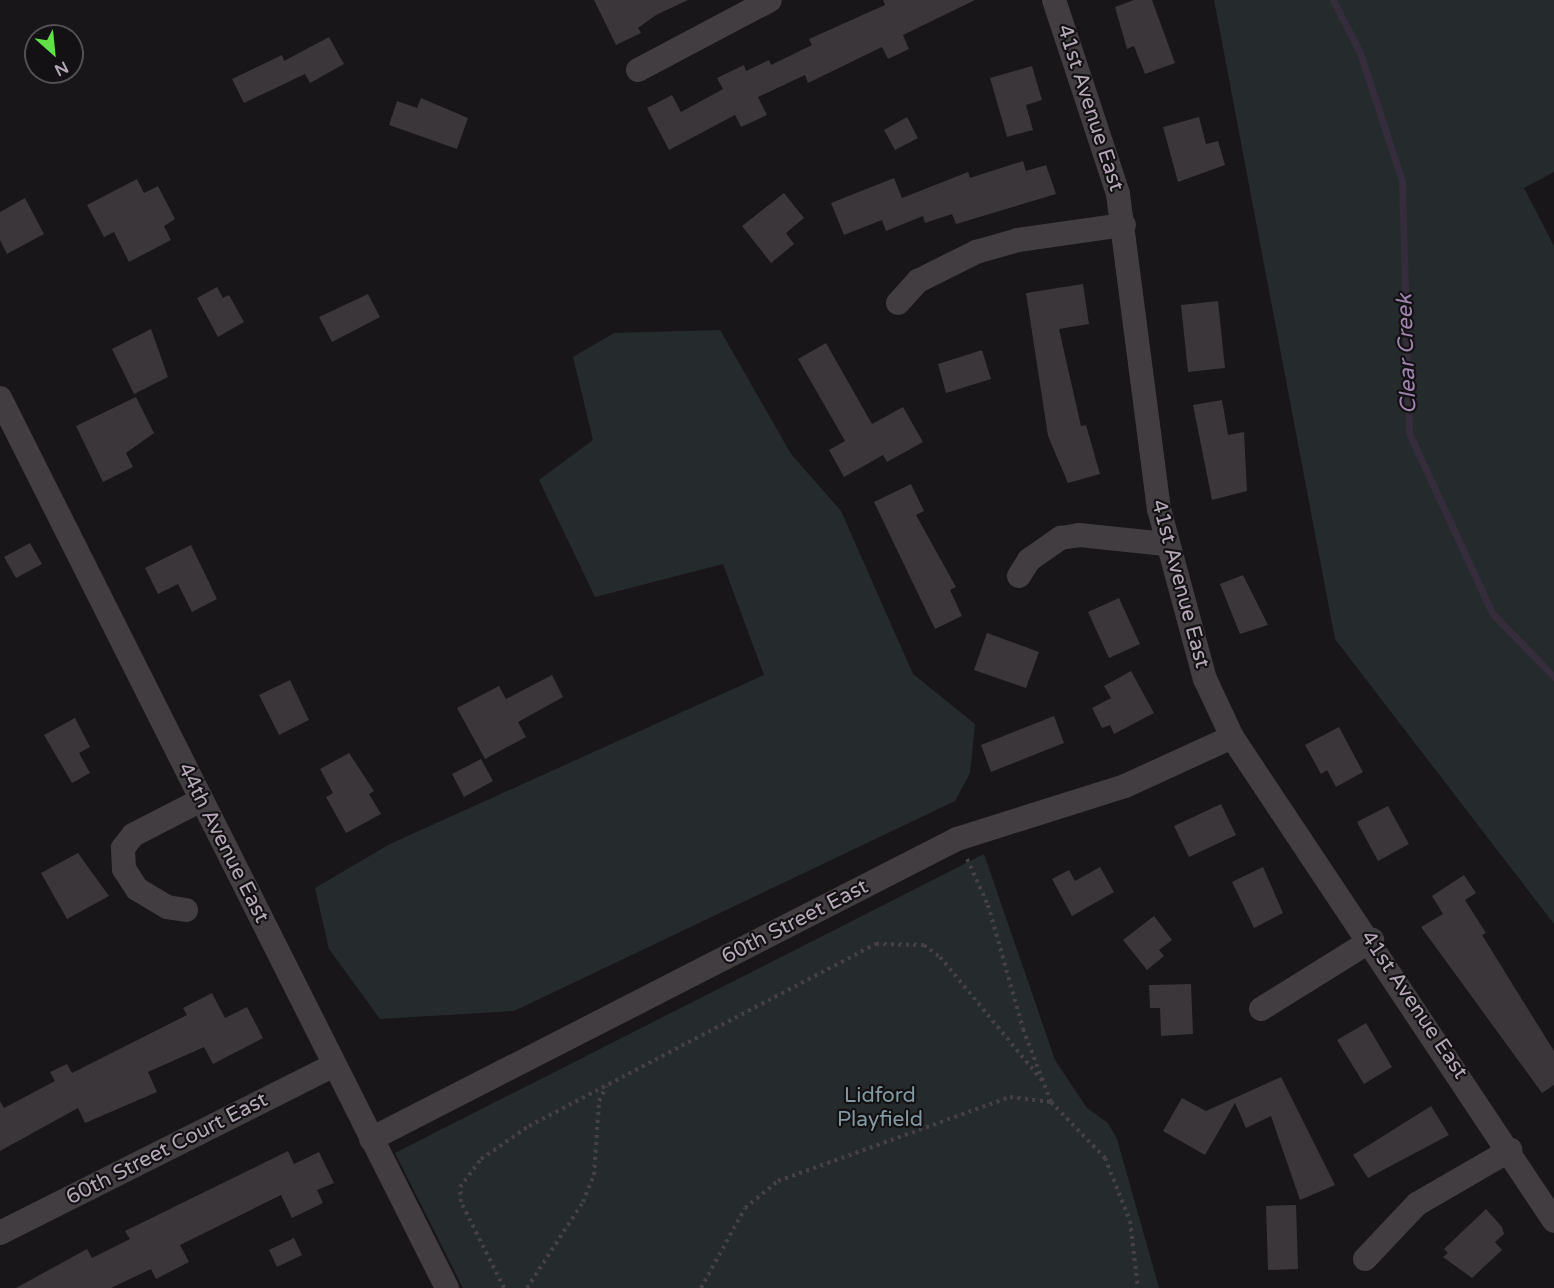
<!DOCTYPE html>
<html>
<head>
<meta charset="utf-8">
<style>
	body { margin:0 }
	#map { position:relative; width:1554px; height:1288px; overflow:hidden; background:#181618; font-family:"Varela Round",sans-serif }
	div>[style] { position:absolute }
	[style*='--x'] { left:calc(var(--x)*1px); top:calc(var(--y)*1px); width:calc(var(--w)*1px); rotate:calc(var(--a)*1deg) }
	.green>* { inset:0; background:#252b2c }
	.stream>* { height:7px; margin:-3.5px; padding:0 3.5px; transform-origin:3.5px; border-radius:3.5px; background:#352d3b }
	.building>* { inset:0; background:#3a3639 }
	.path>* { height:4px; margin-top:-2px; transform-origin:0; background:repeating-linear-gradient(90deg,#454045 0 3px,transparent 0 7.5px) }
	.minor>* { height:24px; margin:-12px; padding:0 12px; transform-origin:12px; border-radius:12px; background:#413d41 }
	span { translate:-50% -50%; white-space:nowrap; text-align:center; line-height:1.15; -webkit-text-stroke:4.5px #131113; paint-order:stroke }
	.street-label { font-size:21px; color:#b5a9b7 }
	.park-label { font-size:21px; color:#8299a0 }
	.water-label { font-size:22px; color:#9f84ae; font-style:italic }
	.north { position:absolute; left:24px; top:24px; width:60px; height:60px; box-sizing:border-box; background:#131113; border:2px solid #544e55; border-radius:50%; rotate:153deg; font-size:16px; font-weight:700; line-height:24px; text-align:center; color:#b5a9b7 }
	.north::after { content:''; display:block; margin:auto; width:21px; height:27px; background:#60e145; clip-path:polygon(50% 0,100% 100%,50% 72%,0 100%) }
</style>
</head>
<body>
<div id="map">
	<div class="green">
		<i style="clip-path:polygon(1214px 0,1554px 0,1554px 172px,1524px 188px,1554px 246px,1554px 924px,1335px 639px)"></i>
		<i style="clip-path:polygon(720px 330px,791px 454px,841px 511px,913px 674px,975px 724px,970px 773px,955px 801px,514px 1011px,380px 1019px,329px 949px,315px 888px,390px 844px,764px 675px,723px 564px,595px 597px,539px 480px,593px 440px,573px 357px,614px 333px)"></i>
		<i style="clip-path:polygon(984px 854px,1055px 1060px,1087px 1108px,1108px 1123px,1117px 1139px,1159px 1288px,463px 1288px,395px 1153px)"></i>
	</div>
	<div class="stream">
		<i style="--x:1333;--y:0;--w:59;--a:63"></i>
		<i style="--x:1360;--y:53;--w:135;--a:71.8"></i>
		<i style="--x:1402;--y:181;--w:252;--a:88.4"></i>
		<i style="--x:1409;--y:433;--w:198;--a:65.2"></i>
		<i style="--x:1492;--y:613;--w:89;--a:45.9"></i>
	</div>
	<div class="building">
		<i style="clip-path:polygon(594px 0,688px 0,656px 15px,638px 28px,641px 33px,616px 45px)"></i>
		<i style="clip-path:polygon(883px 0,975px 0,903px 35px,909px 49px,888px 59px,882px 47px,808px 83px,805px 75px,758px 97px,767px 115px,741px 127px,735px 115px,669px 150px,647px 108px,672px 95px,681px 112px,723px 89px,717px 78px,744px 65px,746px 71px,769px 60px,771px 65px,812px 45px,809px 39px,885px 5px)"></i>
		<i style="clip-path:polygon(1134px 0,1152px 0,1175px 63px,1145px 74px,1134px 46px,1127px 49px,1115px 7px)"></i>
		<i style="clip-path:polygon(329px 37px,344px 64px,310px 83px,305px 74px,244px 103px,232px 79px,282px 55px,284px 61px)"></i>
		<i style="clip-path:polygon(1032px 66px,1042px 100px,1026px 105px,1033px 130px,1007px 137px,990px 78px)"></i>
		<i style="clip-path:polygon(421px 98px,468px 118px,457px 149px,389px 125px,397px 101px,417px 108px)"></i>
		<i style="clip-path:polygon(907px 117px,918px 138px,895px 150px,884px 130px)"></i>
		<i style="clip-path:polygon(1199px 117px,1206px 144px,1218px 141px,1225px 165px,1178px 182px,1163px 127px)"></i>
		<i style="clip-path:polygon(1023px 161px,1026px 171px,1046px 165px,1056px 194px,956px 224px,952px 214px,925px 223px,923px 216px,886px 231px,882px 220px,844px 235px,831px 203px,894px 178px,902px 198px,968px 172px,970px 178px)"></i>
		<i style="clip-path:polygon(137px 179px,144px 193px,158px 186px,175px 219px,164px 226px,171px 240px,129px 262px,114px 232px,104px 237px,87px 205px)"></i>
		<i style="clip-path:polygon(784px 193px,804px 218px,786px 233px,794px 244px,771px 263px,742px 226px)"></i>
		<i style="clip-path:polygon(25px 198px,44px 234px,7px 254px,0 240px,0 212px)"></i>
		<i style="clip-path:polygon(1083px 284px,1089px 324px,1059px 329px,1081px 426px,1086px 425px,1100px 474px,1068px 483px,1048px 436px,1026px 293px)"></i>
		<i style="clip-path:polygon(217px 287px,223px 298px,229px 295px,244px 322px,218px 337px,197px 298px)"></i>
		<i style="clip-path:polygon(368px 294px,380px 317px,332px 342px,319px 317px)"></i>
		<i style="clip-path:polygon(1218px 301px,1225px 368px,1188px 372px,1181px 305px)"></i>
		<i style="clip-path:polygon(151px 329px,168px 377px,134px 394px,112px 349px)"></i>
		<i style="clip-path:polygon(826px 343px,872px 424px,903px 407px,923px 442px,887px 462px,883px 455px,844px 477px,829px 450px,845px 441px,798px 359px)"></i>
		<i style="clip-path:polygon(982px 350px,991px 379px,946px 393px,938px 364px)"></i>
		<i style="clip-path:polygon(136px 397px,154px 433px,126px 453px,133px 467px,103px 482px,76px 426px)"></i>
		<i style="clip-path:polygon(1222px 400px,1228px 435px,1244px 432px,1247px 491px,1212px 500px,1193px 405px)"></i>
		<i style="clip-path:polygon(911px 484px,924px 511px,916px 515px,956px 587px,950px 590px,962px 616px,935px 629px,874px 502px)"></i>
		<i style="clip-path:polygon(30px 543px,42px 564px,16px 578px,4px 557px)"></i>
		<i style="clip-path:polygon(191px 545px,217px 599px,192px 612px,178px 584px,158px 594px,145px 568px)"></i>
		<i style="clip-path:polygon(1243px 575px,1268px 625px,1240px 634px,1220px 584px)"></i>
		<i style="clip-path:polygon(1119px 598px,1140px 644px,1109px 658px,1088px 612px)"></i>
		<i style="clip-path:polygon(987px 633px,1039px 652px,1026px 688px,974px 670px)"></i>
		<i style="clip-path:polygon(1131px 671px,1154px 713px,1114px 734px,1110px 725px,1102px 728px,1092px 708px,1111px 698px,1104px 686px)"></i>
		<i style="clip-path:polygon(552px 675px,563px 697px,518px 722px,526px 737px,485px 759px,457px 708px,499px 686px,506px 699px)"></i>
		<i style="clip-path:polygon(290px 680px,309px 720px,279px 735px,259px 695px)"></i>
		<i style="clip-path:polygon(1054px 716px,1064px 743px,991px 772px,981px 745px)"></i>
		<i style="clip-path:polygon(75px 718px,90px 747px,79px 753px,90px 773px,72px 783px,44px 735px)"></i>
		<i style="clip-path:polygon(1339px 727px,1363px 772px,1336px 787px,1327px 770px,1321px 774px,1305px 745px)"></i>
		<i style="clip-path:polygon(349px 753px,374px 791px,369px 794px,381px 814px,346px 833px,326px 797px,333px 793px,320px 769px)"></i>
		<i style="clip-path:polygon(481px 759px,493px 781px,464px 797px,452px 774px)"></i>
		<i style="clip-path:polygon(1221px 804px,1236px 835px,1189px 857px,1174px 826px)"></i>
		<i style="clip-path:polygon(1388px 806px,1409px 844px,1378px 861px,1357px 822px)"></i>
		<i style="clip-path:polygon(78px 853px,109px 896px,67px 919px,41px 873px)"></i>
		<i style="clip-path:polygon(1100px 867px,1114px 892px,1072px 916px,1052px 879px,1069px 870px,1075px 881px)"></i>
		<i style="clip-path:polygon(1263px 867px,1283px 913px,1254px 928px,1232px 882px)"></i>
		<i style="clip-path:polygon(1464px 875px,1476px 893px,1465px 900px,1486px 933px,1482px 935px,1554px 1051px,1554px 1085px,1542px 1093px,1421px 927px,1443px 914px,1432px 896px)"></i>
		<i style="clip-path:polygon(1154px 916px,1172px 940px,1159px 950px,1164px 956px,1147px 970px,1123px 940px)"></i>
		<i style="clip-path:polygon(1191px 984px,1193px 1034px,1161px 1036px,1160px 1008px,1150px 1008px,1149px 985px)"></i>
		<i style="clip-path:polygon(212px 993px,225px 1018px,247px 1007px,263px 1038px,213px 1064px,204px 1047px,148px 1072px,157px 1092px,85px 1123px,78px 1108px,0 1151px,0 1101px,4px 1108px,55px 1081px,50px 1072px,67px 1064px,72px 1073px,187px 1015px,183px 1008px)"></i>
		<i style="clip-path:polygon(1366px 1023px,1392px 1067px,1364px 1084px,1337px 1040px)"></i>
		<i style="clip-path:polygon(1281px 1077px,1335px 1185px,1300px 1200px,1271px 1116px,1246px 1128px,1235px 1103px,1205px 1155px,1163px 1131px,1182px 1098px,1206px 1111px)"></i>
		<i style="clip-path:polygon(1431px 1106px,1449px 1135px,1368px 1178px,1353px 1155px)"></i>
		<i style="clip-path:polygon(288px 1151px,294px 1164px,319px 1152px,334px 1183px,317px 1190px,323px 1203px,292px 1218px,281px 1195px,180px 1245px,189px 1262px,156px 1279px,151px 1269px,111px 1288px,16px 1288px,87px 1249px,92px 1258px,130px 1239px,125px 1231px)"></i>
		<i style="clip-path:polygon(1296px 1205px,1298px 1269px,1268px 1270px,1266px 1206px)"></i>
		<i style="clip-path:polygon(1486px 1209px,1502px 1227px,1504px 1234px,1495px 1242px,1502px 1250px,1472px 1278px,1443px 1257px,1448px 1253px,1444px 1249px)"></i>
		<i style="clip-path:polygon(294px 1238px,302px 1255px,277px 1267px,269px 1250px)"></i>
	</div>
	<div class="path">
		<i style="--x:967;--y:859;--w:51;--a:65.5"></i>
		<i style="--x:988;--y:905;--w:129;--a:74.2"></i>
		<i style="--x:1023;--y:1029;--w:78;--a:69"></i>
		<i style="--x:504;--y:1288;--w:96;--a:-116.6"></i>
		<i style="--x:461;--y:1202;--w:15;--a:-94"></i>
		<i style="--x:460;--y:1187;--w:35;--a:-53"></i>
		<i style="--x:481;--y:1159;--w:58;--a:-34.5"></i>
		<i style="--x:529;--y:1126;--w:392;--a:-27.7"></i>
		<i style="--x:876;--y:944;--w:48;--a:1.2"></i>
		<i style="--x:924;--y:945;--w:20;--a:37"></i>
		<i style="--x:940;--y:957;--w:165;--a:50.4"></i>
		<i style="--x:527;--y:1288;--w:103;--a:-56.9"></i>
		<i style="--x:583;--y:1202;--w:29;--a:-68"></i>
		<i style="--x:594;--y:1175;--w:74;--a:-86.1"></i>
		<i style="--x:599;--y:1101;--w:16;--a:-63"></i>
		<i style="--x:701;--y:1288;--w:91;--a:-61.2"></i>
		<i style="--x:745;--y:1208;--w:43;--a:-39.3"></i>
		<i style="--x:778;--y:1181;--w:247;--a:-19.9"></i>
		<i style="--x:1010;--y:1097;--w:41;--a:7"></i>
		<i style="--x:1051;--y:1102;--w:78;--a:46"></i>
		<i style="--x:1105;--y:1158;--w:68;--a:68.4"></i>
		<i style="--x:1130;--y:1221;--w:67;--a:83.2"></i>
	</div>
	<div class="minor">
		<i style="--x:1054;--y:0;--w:204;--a:71.7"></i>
		<i style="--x:1118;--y:194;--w:318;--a:82.6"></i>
		<i style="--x:1159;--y:509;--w:176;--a:74.9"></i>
		<i style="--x:1205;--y:679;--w:64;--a:65"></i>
		<i style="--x:1232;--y:737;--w:581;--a:56.36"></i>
		<i style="--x:638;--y:70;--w:149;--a:-27.9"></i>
		<i style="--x:898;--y:303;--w:30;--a:-48"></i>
		<i style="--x:918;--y:281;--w:65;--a:-26.6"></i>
		<i style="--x:976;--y:252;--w:44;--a:-15.9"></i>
		<i style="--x:1018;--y:240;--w:107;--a:-8.1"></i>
		<i style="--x:0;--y:398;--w:996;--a:63.33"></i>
		<i style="--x:1019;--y:576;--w:19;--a:-58"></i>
		<i style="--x:1029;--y:560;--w:39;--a:-35"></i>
		<i style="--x:1061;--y:538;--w:18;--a:-9"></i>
		<i style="--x:1079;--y:535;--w:87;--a:5.9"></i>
		<i style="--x:186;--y:910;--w:19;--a:-171"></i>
		<i style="--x:167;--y:907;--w:35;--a:-149"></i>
		<i style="--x:137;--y:889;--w:24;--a:-123"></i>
		<i style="--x:124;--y:869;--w:21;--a:-93"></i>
		<i style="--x:123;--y:848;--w:16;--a:-52"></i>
		<i style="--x:133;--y:835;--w:76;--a:-27.2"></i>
		<i style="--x:1261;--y:1009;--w:131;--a:-31.9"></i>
		<i style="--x:371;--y:1139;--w:658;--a:-27.11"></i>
		<i style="--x:957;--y:839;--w:176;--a:-17.5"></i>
		<i style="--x:1125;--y:786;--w:118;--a:-24.6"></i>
		<i style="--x:0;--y:1233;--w:374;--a:-26.7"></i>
		<i style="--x:1365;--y:1259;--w:76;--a:-46.6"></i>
		<i style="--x:1417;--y:1204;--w:108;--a:-30.1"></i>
	</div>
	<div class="street-label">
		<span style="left:1090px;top:108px;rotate:72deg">41st Avenue East</span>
		<span style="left:1180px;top:584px;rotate:75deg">41st Avenue East</span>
		<span style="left:223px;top:843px;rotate:63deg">44th Avenue East</span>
		<span style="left:795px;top:922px;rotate:-27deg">60th Street East</span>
		<span style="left:1414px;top:1005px;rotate:56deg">41st Avenue East</span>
		<span style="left:167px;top:1149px;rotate:-27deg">60th Street Court East</span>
	</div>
	<div class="park-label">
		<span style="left:880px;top:1108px">Lidford<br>Playfield</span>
	</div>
	<div class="water-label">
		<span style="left:1407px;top:354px;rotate:-92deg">Clear Creek</span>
	</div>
	<div class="north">N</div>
</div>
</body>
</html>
